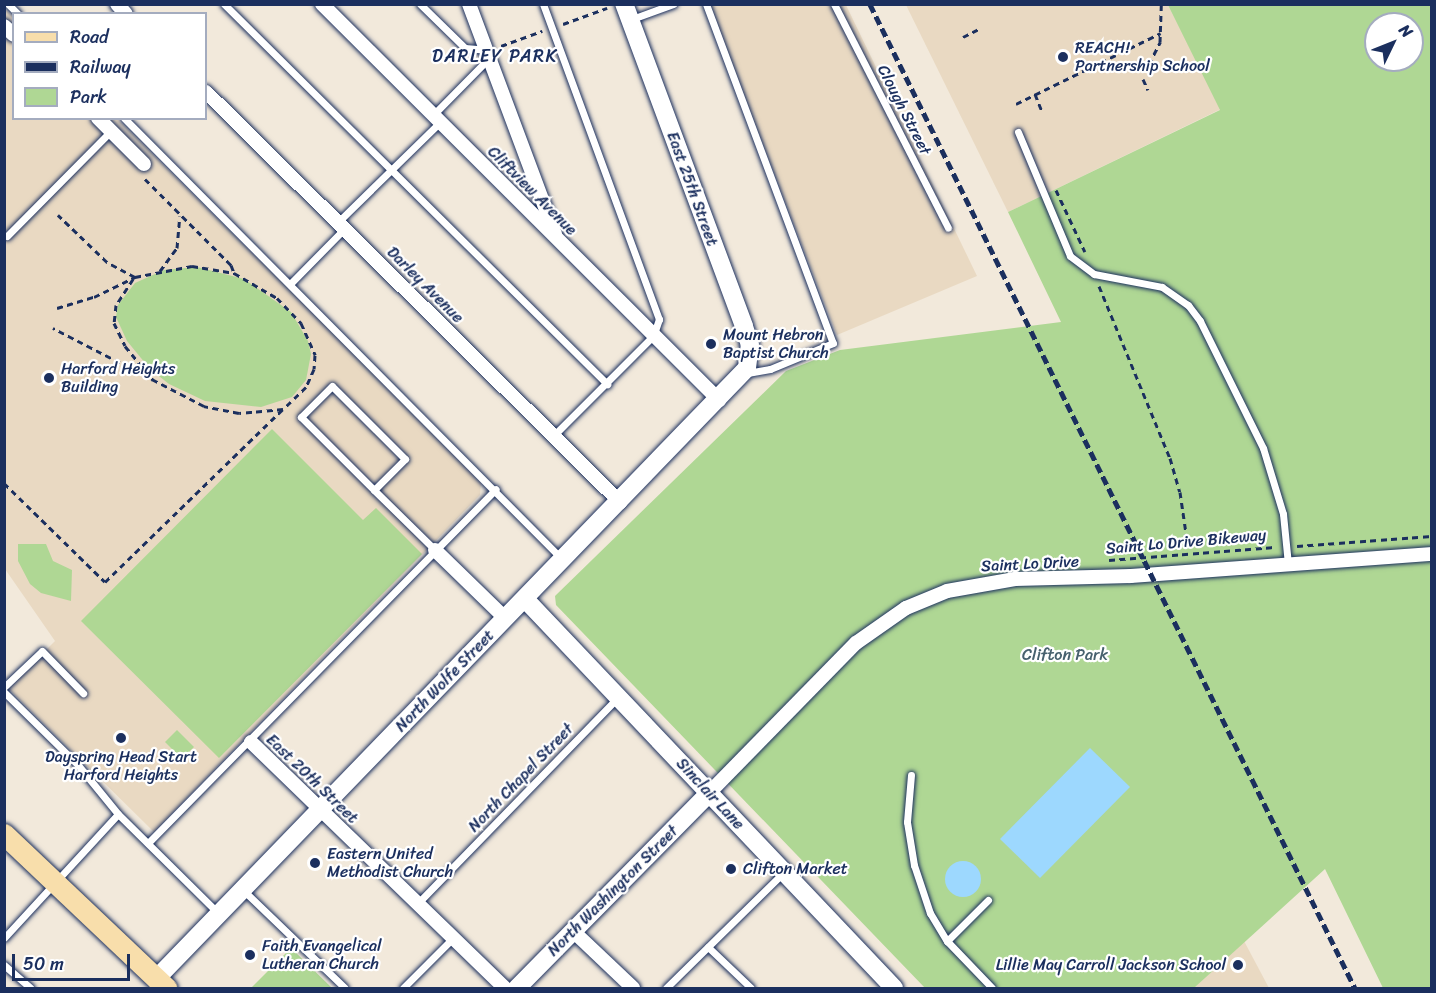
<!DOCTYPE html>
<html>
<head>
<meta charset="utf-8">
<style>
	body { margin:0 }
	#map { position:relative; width:1436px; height:993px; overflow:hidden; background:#f2e9db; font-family:Sriracha,sans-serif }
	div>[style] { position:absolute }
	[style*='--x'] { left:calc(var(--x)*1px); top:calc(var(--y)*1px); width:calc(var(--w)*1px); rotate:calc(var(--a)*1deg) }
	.built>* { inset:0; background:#e9d9c2 }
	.green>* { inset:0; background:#afd794 }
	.water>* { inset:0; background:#9dd8fe }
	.round { border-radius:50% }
	.path>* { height:3px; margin-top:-1.5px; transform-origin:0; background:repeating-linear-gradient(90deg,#1b2f5e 0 6px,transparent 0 10.5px) }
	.roads { filter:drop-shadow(0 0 2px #1b2f5e) drop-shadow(0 0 2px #1b2f5e) }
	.lane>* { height:7px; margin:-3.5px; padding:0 3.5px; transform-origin:3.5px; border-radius:3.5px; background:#fff }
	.street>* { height:14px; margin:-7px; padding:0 7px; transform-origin:7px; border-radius:7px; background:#fff }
	.secondary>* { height:18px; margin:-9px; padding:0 9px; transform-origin:9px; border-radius:9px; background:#fff }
	.primary>* { height:21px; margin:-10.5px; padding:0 10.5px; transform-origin:10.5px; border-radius:10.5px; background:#f8deab }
	.rail>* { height:4.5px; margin-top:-2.25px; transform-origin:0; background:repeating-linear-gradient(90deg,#1b2f5e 0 9px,transparent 0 13.5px) }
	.dots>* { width:16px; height:16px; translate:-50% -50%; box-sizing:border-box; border:3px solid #fff; border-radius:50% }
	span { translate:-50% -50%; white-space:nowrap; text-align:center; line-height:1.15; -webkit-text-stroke:4.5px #fff; paint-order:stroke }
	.poi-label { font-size:16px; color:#1b2f5e }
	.left { translate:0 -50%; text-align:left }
	.right { translate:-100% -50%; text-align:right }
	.street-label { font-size:16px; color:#1b2f5e }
	.park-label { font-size:16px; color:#47616e }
	.neighbourhood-label { font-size:18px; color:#1b2f5e; letter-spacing:1.5px }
	.frame { position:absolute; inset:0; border:6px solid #1b2f5e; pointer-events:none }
	.legend { position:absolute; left:12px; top:12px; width:195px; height:108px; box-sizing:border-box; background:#fff; border:2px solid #a4acbf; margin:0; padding:8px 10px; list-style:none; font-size:18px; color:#1b2f5e }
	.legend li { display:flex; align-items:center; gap:12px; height:30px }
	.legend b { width:30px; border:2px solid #a4acbf }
	.north { position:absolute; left:1364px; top:12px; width:60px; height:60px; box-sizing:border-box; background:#fff; border:2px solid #a4acbf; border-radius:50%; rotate:47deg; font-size:16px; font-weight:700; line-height:24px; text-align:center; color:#1b2f5e }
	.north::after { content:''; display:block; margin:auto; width:21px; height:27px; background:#1b2f5e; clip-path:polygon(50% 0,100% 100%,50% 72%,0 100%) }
	.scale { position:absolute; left:12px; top:954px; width:118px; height:27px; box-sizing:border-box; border:3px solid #1b2f5e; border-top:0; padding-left:8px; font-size:18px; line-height:21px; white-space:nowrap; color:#1b2f5e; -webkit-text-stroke:4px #fff; paint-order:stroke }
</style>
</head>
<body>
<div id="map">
	<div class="built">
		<i style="clip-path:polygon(709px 5px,846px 5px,977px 276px,837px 335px)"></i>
		<i style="clip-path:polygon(906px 5px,1168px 5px,1221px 109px,1008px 212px)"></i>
		<i style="clip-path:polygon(4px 8px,13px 17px,14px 118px,117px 119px,481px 480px,480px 495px,154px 832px,8px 688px,55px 641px,5px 569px)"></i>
		<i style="clip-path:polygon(1244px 941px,1269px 988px,1194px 988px)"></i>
	</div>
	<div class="green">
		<i style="clip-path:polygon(evenodd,1168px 5px,1431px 5px,1431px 988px,1383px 988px,1325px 869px,1194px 988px,925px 988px,556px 605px,555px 596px,786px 371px,840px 350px,1061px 322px,1008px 212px,1220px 110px,1168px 5px,1376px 24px,1412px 24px,1412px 60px,1376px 60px,1376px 24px)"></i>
		<i style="clip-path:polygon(197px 267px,244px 279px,291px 312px,308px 341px,311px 354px,306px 380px,292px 397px,261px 407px,205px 401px,169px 384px,150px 369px,127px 341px,116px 317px,118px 305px,135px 283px,164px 270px)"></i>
		<i style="clip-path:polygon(272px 429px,363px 520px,376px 508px,422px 554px,219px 758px,81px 621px)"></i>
		<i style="clip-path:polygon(18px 544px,46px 544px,53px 561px,72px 570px,71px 601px,41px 593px,30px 584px,18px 561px)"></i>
		<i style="clip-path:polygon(177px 730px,194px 747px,182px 759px,165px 742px)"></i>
		<i style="clip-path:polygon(291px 948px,332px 988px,251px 988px)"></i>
	</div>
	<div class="water">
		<i style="clip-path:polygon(1090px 748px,1130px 787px,1040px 878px,1000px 839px)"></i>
		<i class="round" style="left:945px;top:861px;width:36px;height:36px"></i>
	</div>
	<div class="path">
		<i style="--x:563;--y:24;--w:47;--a:-20"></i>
		<i style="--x:963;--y:37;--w:18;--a:-27"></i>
		<i style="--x:501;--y:46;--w:44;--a:-20.1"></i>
		<i style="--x:1149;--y:64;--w:25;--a:-63"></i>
		<i style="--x:1160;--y:42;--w:38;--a:-88"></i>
		<i style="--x:1143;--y:79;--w:12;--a:66"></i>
		<i style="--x:1035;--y:94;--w:18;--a:68"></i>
		<i style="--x:1016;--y:104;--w:161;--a:-26.1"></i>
		<i style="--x:145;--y:179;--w:122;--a:45"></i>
		<i style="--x:231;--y:265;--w:9;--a:69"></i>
		<i style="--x:234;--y:273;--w:50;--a:30.2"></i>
		<i style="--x:277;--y:298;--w:35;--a:46"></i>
		<i style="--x:301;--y:323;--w:35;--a:66"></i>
		<i style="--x:315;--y:355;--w:14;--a:94"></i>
		<i style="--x:314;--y:369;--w:20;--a:114"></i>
		<i style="--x:306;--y:387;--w:32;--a:136"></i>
		<i style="--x:1056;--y:190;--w:68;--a:64.9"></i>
		<i style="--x:160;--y:271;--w:29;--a:-54"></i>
		<i style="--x:177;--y:248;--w:32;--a:-85"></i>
		<i style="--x:135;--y:277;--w:58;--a:-10.9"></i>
		<i style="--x:192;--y:266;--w:43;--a:9.5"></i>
		<i style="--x:133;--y:279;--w:31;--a:123"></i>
		<i style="--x:116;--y:305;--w:18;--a:96"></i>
		<i style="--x:114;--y:323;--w:25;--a:64"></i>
		<i style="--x:125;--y:346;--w:44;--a:50.5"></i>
		<i style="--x:1099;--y:286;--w:186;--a:67.6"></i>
		<i style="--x:1170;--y:458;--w:35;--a:74"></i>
		<i style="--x:1180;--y:492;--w:56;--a:81.7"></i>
		<i style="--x:57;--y:308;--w:39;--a:-17"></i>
		<i style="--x:94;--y:297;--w:46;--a:-26"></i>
		<i style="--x:135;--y:277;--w:32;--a:-152"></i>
		<i style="--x:107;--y:262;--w:68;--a:-136.2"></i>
		<i style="--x:4;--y:483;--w:141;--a:44.4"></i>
		<i style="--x:105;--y:582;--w:248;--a:-44.2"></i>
		<i style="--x:283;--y:409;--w:44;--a:174.8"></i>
		<i style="--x:239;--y:413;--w:36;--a:-169"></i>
		<i style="--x:204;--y:406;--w:170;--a:-152.7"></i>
		<i style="--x:1297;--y:546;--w:135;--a:-4.2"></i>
		<i style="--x:1109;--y:560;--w:167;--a:-4.5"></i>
	</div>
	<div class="roads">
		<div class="lane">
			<i style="--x:8;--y:4;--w:14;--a:45"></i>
			<i style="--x:224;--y:4;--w:540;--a:44.77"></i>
			<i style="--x:420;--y:4;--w:63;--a:44.4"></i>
			<i style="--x:465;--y:48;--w:21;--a:5"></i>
			<i style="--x:543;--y:4;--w:336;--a:69.8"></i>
			<i style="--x:659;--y:319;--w:18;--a:109"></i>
			<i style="--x:653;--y:336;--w:141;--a:135"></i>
			<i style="--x:706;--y:4;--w:362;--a:69.5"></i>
			<i style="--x:833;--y:343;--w:68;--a:157.6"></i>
			<i style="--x:770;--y:369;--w:23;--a:170"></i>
			<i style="--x:834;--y:4;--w:251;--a:63"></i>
			<i style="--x:632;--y:19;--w:44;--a:-20.1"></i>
			<i style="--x:433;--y:115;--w:80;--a:-45.5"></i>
			<i style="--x:124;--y:118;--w:622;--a:45.2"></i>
			<i style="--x:1018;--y:132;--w:134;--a:67.2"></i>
			<i style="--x:1070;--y:256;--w:30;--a:37"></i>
			<i style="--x:1094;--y:274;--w:69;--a:10.8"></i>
			<i style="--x:1162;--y:287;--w:32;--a:35"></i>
			<i style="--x:1188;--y:305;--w:20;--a:53"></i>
			<i style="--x:1200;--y:321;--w:142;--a:63.6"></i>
			<i style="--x:1263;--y:448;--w:69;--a:73.1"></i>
			<i style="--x:1283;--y:514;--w:50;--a:84.3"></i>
			<i style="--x:338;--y:222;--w:143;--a:-44.4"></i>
			<i style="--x:7;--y:236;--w:148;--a:-45.3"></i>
			<i style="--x:290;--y:284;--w:78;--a:-45.5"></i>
			<i style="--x:374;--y:490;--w:44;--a:-45"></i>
			<i style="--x:405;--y:459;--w:103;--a:-135"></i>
			<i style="--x:332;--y:386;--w:44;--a:135"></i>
			<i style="--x:301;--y:417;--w:103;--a:45"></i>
			<i style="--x:374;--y:490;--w:86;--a:44.5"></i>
			<i style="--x:4;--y:687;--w:52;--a:-43.5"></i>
			<i style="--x:42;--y:651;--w:59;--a:45.7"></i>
			<i style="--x:4;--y:692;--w:104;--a:44.6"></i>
			<i style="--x:78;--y:765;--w:63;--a:50.8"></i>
			<i style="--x:118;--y:814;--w:139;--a:44.7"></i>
			<i style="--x:911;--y:775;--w:47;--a:94.9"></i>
			<i style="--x:907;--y:822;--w:44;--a:80.8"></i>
			<i style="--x:914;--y:865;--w:51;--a:71.6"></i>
			<i style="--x:930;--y:913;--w:33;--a:59"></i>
			<i style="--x:947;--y:941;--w:65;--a:46.2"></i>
			<i style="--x:148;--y:843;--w:496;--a:-45.5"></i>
			<i style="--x:243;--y:890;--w:141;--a:43.9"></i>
			<i style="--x:417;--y:904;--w:289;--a:-45.8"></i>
			<i style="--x:4;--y:938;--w:168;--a:-47.4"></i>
			<i style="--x:947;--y:941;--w:58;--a:-45"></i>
			<i style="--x:708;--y:947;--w:59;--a:43.6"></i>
			<i style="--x:4;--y:965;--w:35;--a:41"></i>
			<i style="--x:403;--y:988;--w:71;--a:-45"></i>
			<i style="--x:666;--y:988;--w:165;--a:-44.5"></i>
		</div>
		<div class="street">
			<i style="--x:117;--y:4;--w:13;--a:48"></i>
			<i style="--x:322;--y:4;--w:561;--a:44.93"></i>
			<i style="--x:469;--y:4;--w:246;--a:69.5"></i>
			<i style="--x:4;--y:26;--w:13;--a:42"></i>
			<i style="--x:206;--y:92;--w:583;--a:44.72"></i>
			<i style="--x:98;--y:118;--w:65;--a:45"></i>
			<i style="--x:435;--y:550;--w:99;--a:44.2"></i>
			<i style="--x:251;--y:742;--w:354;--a:44.1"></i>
			<i style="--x:709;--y:793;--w:210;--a:-45.6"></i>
			<i style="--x:856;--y:643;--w:61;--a:-35"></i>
			<i style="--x:906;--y:608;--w:44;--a:-22.5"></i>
			<i style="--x:947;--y:591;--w:69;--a:-10"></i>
			<i style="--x:1015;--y:579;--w:116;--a:-1.5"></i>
			<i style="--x:1131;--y:576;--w:302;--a:-4.2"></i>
			<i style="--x:573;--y:931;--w:83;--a:43.5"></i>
		</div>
		<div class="secondary">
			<i style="--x:525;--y:599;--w:536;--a:46.51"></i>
			<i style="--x:156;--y:979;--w:850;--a:-45.95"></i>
			<i style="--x:747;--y:368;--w:23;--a:-83"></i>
			<i style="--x:750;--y:345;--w:20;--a:-108"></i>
			<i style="--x:744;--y:326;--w:344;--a:-110.4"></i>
			<i style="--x:517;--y:988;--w:274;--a:-45.4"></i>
		</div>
		<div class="primary">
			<i style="--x:4;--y:834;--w:224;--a:43.5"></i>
		</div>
	</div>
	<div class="rail">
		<i style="--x:870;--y:4;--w:1097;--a:63.76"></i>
	</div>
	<div class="dots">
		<i style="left:1063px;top:57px;background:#1b2f5e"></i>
		<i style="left:711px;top:344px;background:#1b2f5e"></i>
		<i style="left:49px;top:378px;background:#1b2f5e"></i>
		<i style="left:121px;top:738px;background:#1b2f5e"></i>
		<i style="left:315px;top:863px;background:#1b2f5e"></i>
		<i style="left:731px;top:869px;background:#1b2f5e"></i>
		<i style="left:250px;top:955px;background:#1b2f5e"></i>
		<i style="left:1238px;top:965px;background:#1b2f5e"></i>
	</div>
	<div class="poi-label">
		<span class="left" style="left:1075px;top:57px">REACH!<br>Partnership School</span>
		<span class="left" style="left:723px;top:344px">Mount Hebron<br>Baptist Church</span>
		<span class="left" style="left:61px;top:378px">Harford Heights<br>Building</span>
		<span style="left:121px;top:766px">Dayspring Head Start<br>Harford Heights</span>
		<span class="left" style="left:327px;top:863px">Eastern United<br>Methodist Church</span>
		<span class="left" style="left:743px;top:869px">Clifton Market</span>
		<span class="left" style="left:262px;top:955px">Faith Evangelical<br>Lutheran Church</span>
		<span class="right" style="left:1226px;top:965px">Lillie May Carroll Jackson School</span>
	</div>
	<div class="street-label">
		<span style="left:904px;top:110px;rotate:63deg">Clough Street</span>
		<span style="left:692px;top:189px;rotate:70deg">East 25th Street</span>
		<span style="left:532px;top:191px;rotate:45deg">Cliftview Avenue</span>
		<span style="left:425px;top:285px;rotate:45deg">Darley Avenue</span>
		<span style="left:1186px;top:542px;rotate:-5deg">Saint Lo Drive Bikeway</span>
		<span style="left:1030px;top:564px;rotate:-3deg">Saint Lo Drive</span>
		<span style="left:445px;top:681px;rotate:-46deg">North Wolfe Street</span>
		<span style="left:521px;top:778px;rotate:-46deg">North Chapel Street</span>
		<span style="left:312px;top:779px;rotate:44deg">East 20th Street</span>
		<span style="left:710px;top:794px;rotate:47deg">Sinclair Lane</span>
		<span style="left:613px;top:891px;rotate:-45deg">North Washington Street</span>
	</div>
	<div class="park-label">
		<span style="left:1065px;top:655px">Clifton Park</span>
	</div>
	<div class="neighbourhood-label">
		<span style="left:495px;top:56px">DARLEY PARK</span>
	</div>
	<div class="frame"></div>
	<ul class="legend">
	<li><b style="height:8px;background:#f8deab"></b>Road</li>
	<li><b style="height:8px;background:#1b2f5e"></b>Railway</li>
	<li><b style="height:16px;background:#afd794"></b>Park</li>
	</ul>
	<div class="north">N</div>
	<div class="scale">50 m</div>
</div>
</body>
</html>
